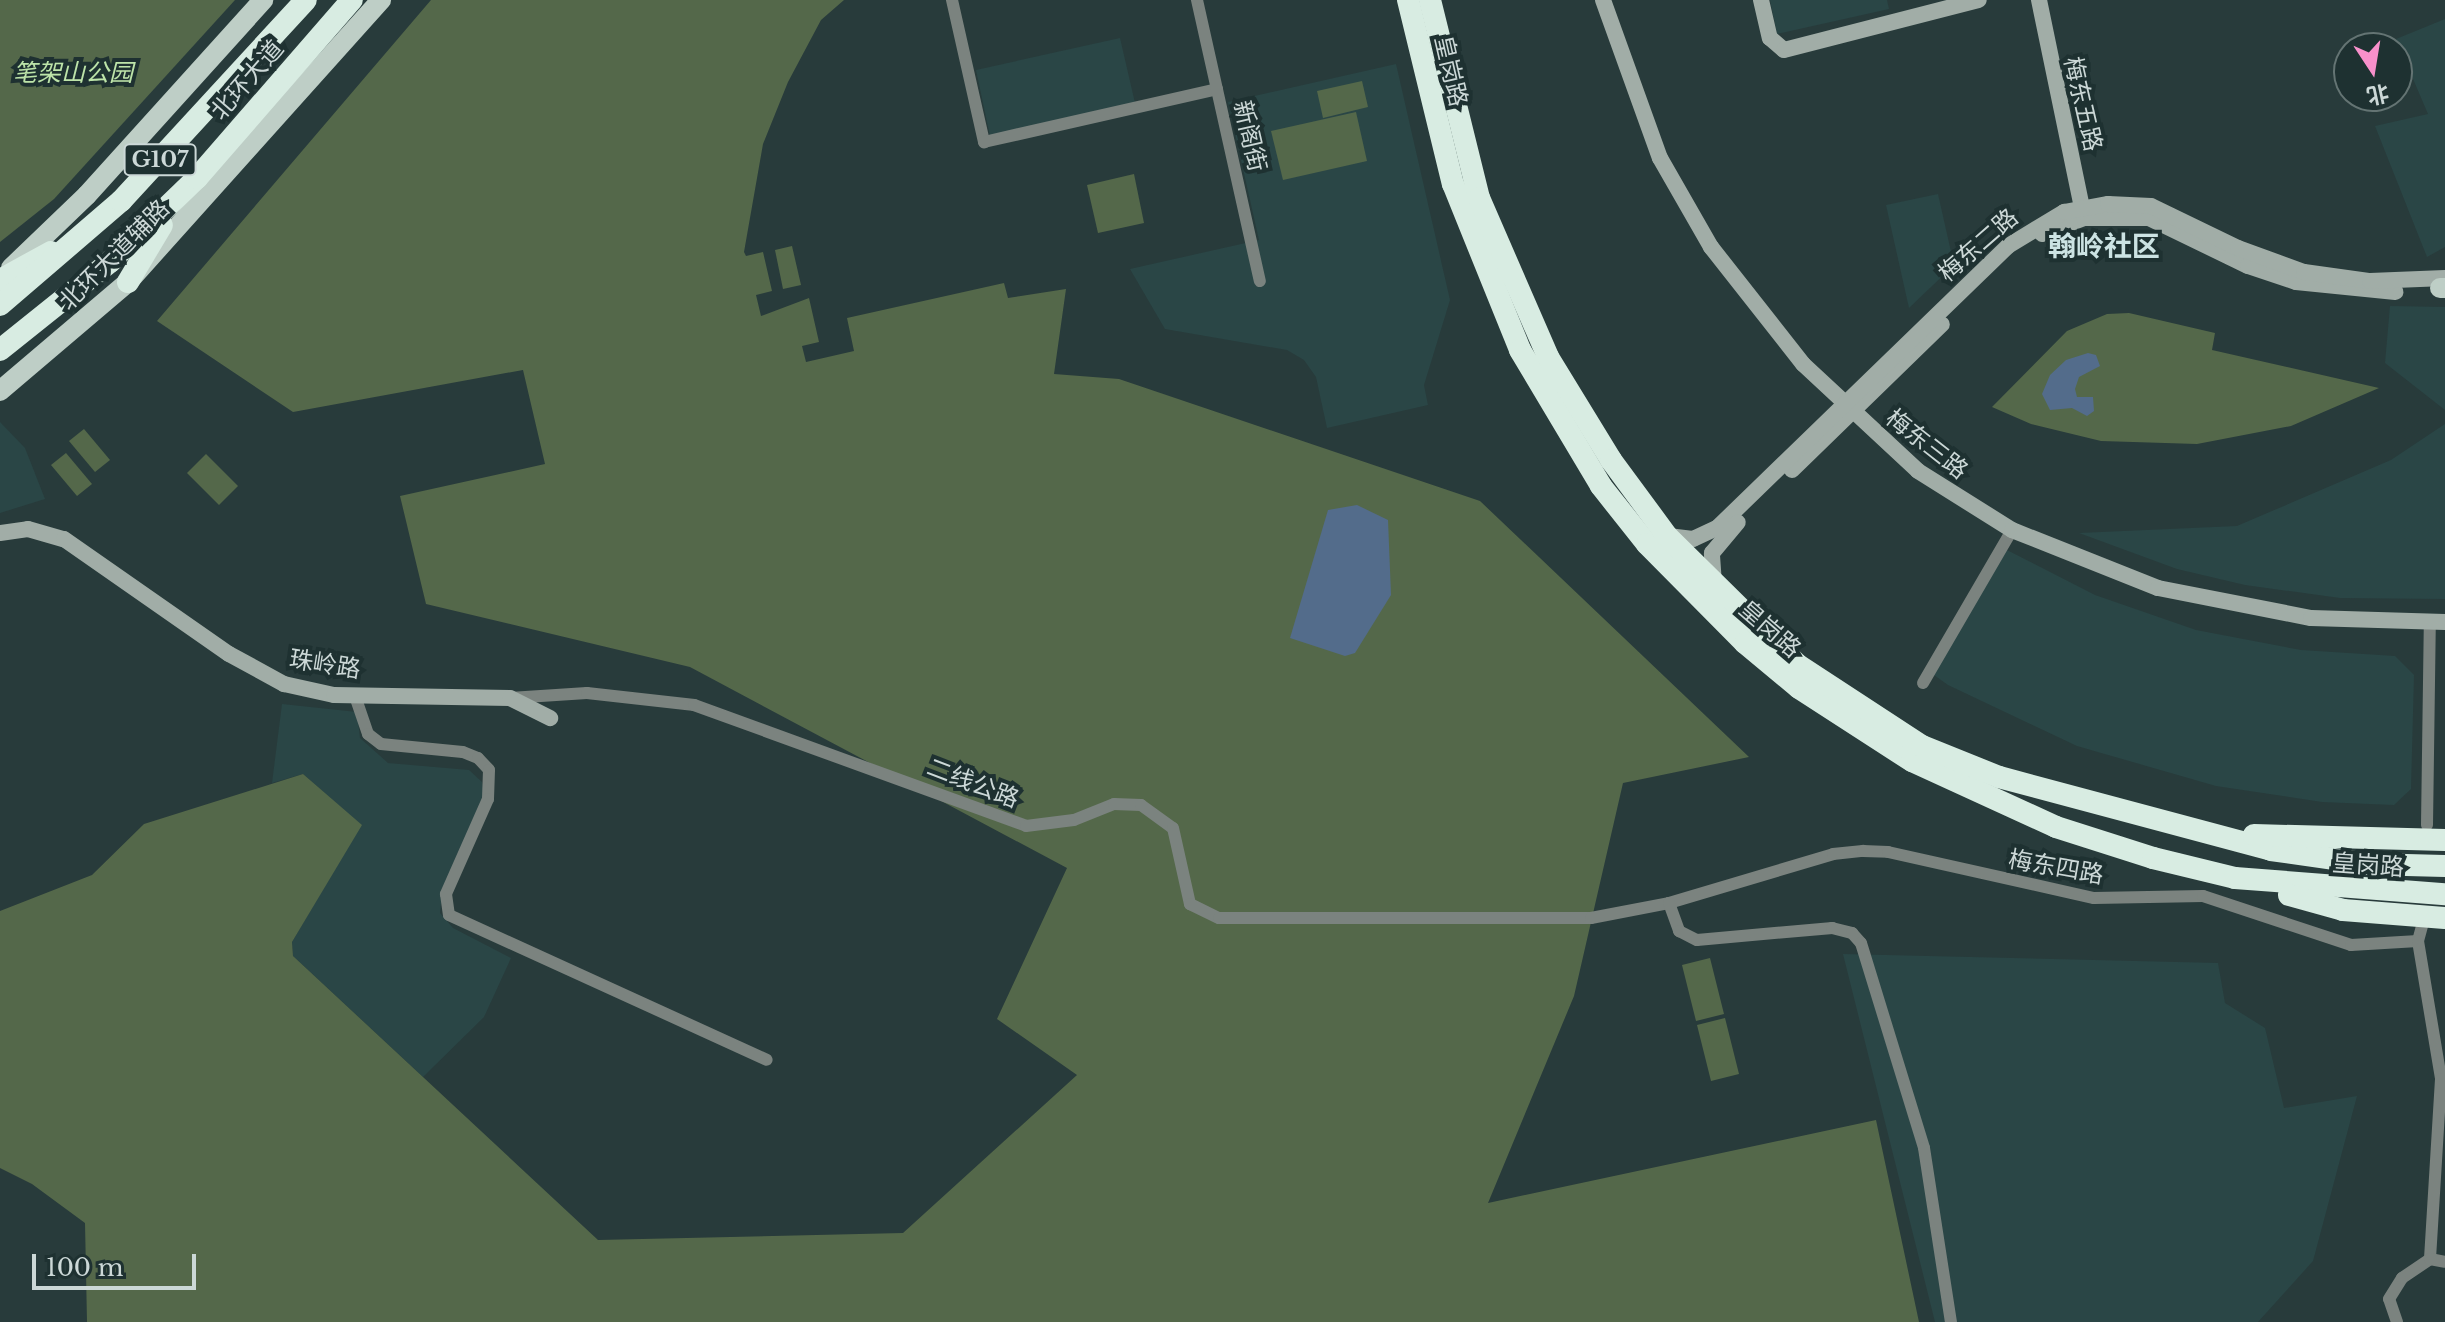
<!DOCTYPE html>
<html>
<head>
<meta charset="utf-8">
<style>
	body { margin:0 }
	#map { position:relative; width:2445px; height:1322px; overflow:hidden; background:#283b3b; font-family:"Libre Baskerville","Noto Sans SC",serif }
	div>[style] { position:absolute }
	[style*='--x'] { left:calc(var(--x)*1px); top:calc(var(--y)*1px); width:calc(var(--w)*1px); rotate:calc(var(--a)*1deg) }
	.built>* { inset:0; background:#2a4646 }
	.green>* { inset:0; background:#54684a }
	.water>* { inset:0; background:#536c8b }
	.street>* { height:12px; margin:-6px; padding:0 6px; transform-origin:6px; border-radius:6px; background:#7b837f }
	.secondary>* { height:16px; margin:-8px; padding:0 8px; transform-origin:8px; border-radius:8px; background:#a1ada7 }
	.primary>* { height:20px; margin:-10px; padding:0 10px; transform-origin:10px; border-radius:10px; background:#becec6 }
	.highway>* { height:22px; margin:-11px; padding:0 11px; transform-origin:11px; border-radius:11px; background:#d8ece2 }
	span { translate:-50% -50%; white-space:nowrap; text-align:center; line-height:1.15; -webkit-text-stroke:8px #1e3131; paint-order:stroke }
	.shield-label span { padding:2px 6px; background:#1e3131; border:2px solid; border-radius:6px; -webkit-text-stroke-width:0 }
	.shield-label { font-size:22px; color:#ccd8d7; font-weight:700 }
	.street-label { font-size:24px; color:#ccd8d7 }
	.park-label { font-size:24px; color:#bde4a9; font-style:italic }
	.quarter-label { font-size:28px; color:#cce3e3; font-weight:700 }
	.north { position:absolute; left:2333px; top:32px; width:80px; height:80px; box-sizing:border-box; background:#1e3131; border:2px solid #647473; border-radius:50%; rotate:168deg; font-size:22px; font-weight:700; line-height:32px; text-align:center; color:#ccd8d7 }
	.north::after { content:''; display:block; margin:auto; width:28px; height:36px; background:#f890cb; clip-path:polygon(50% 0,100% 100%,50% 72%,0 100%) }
	.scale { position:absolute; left:32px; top:1254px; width:164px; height:36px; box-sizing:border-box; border:4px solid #ccd8d7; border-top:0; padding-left:10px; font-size:24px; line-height:28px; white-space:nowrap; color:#ccd8d7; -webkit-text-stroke:6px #1e3131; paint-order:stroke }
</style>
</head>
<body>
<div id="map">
	<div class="built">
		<i style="clip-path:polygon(1770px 0,1887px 0,1889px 9px,1777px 34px)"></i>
		<i style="clip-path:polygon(2445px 19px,2445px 247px,2427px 257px,2375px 126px,2428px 114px,2396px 39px)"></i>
		<i style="clip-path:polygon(1120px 38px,1135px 103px,990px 136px,976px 70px)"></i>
		<i style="clip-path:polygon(1396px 64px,1450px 300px,1424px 385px,1428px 405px,1327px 428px,1316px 377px,1304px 360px,1287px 350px,1165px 329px,1130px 269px,1259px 240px,1228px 102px)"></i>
		<i style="clip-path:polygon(1938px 194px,1954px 265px,1909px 308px,1886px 205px)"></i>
		<i style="clip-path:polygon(2390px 306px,2445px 307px,2445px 410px,2385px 363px)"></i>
		<i style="clip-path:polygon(0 422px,25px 448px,45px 499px,0 513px)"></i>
		<i style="clip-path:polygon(2445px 424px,2445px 599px,2340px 598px,2245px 585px,2177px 569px,2079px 533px,2237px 526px,2391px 460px)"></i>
		<i style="clip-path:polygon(2001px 547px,2095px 595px,2196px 630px,2301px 650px,2395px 656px,2414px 675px,2411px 789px,2394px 805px,2322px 802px,2216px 786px,2077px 746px,1948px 685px,1927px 670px)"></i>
		<i style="clip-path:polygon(282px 704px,357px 712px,360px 738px,388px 763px,469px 770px,482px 782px,486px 803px,442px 894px,440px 913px,453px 928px,511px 958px,484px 1017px,423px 1077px,293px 956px,292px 942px,361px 825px,303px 774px,272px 783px)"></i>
		<i style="clip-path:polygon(1843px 954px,2218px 963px,2225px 1003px,2265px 1028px,2284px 1108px,2357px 1096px,2313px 1261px,2258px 1322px,1935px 1322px)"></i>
	</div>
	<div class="green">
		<i style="clip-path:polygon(0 0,235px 0,54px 199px,0 242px)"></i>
		<i style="clip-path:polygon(431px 0,844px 0,821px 20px,788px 82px,763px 144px,744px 252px,746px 256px,763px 252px,772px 291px,756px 295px,761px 316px,809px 298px,819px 342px,802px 346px,806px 362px,854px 351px,847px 318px,1004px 283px,1008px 298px,1066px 289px,1054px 374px,1119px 379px,1480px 501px,1749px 757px,1623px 783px,1574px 996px,1488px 1203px,1876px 1120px,1919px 1322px,87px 1322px,85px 1223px,32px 1184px,0 1168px,0 911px,92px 875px,144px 824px,303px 774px,362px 825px,292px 942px,293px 956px,598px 1240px,903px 1233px,1077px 1075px,997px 1019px,1067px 868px,690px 667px,426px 604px,400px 496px,545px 464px,523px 370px,293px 412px,157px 321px)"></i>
		<i style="clip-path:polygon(1362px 81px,1368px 107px,1323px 118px,1317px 91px)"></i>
		<i style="clip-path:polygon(1356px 112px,1367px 161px,1283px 180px,1271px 131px)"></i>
		<i style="clip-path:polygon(1134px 174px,1144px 223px,1098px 233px,1087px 185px)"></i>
		<i style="clip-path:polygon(792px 246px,801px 285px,783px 289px,775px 250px)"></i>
		<i style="clip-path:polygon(2129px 313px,2215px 333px,2212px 350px,2379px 388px,2291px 426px,2197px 444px,2101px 441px,2031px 424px,1992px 407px,2067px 331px,2107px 314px)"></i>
		<i style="clip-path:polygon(84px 429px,110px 460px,95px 472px,69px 441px)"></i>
		<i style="clip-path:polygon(66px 453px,92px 484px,77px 496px,51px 465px)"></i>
		<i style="clip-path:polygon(206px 454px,238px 486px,219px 505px,187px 473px)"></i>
		<i style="clip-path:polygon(1710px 958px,1724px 1014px,1696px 1021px,1682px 965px)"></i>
		<i style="clip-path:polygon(1725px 1018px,1739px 1074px,1711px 1081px,1697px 1025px)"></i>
	</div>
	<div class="water">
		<i style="clip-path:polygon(2088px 353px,2096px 355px,2100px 366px,2079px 377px,2075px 389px,2077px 397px,2093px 397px,2094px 411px,2087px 416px,2072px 408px,2050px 410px,2042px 394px,2050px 375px,2066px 360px)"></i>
		<i style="clip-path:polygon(1357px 505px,1388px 520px,1391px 595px,1355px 653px,1345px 656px,1290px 638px,1328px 510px)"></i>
	</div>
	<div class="street">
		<i style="--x:952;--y:0;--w:146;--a:77.3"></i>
		<i style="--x:984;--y:142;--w:239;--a:-12.8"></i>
		<i style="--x:1197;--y:0;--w:288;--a:77.4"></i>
		<i style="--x:1923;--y:683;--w:177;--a:-59.8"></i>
		<i style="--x:355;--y:696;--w:40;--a:71.1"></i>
		<i style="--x:368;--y:734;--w:16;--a:38"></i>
		<i style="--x:381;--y:744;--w:82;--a:5.6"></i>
		<i style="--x:463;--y:752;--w:16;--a:22"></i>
		<i style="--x:478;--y:758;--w:16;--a:47"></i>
		<i style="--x:489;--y:770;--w:29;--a:92"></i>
		<i style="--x:488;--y:799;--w:104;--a:113.9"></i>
		<i style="--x:446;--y:894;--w:21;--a:82"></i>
		<i style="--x:449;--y:915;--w:349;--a:24.5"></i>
		<i style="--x:510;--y:698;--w:77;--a:-3.7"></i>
		<i style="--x:587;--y:693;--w:108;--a:6.4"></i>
		<i style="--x:694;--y:705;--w:353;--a:20"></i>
		<i style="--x:1026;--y:826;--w:48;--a:-7.1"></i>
		<i style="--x:1074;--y:820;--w:43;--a:-21.8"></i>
		<i style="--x:1114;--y:804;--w:27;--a:2"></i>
		<i style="--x:1141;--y:805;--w:39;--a:36"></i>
		<i style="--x:1173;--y:828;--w:78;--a:77.4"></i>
		<i style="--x:1190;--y:904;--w:32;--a:26"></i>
		<i style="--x:1219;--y:918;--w:372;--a:0"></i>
		<i style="--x:1591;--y:918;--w:79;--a:-10.9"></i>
		<i style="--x:1669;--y:903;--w:171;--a:-16.6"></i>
		<i style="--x:1833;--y:854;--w:30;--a:-6"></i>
		<i style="--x:1863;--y:851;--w:25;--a:2"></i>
		<i style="--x:1888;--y:852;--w:211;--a:12.6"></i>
		<i style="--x:2094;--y:898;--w:109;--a:-1.1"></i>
		<i style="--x:2203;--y:896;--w:156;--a:18.3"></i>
		<i style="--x:2351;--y:945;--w:67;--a:-3.4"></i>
		<i style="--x:2418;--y:941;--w:20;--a:-75"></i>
		<i style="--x:2427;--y:825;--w:203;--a:-89.2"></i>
		<i style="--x:1669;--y:903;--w:30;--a:70"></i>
		<i style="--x:1679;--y:931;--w:20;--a:27"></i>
		<i style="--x:1697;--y:940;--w:136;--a:-5.1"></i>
		<i style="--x:1832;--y:928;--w:21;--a:14"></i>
		<i style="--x:1852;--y:933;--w:13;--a:48"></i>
		<i style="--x:1861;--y:943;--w:214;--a:72.9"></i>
		<i style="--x:1924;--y:1148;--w:176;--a:81.2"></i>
		<i style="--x:2418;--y:941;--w:140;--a:80.5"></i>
		<i style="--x:2441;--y:1079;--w:180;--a:93.5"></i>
		<i style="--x:2397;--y:1322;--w:24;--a:-109"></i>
		<i style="--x:2389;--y:1299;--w:25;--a:-58"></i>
		<i style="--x:2402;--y:1278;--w:34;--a:-34"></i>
		<i style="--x:2430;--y:1259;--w:15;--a:11"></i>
	</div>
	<div class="secondary">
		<i style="--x:1603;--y:0;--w:168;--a:70.2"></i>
		<i style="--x:1660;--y:158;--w:103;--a:60.2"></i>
		<i style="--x:1711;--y:247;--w:149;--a:51.8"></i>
		<i style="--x:1803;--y:364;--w:157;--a:42.9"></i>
		<i style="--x:1918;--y:471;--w:111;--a:32.1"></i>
		<i style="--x:2012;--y:530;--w:157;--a:21.7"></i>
		<i style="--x:2158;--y:588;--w:156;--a:11.1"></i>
		<i style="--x:2311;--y:618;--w:134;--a:1.7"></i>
		<i style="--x:1761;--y:0;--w:39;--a:77"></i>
		<i style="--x:1770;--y:38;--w:18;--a:41"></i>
		<i style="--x:1784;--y:50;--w:201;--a:-14.4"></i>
		<i style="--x:2039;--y:0;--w:222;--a:78.3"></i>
		<i style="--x:2042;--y:234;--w:45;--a:-20.9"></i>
		<i style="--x:2084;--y:218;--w:65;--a:0"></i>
		<i style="--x:2149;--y:218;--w:110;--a:25.9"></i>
		<i style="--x:2248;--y:266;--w:51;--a:18.4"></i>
		<i style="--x:2296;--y:282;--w:100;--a:5.7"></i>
		<i style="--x:1792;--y:470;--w:209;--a:-44.2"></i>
		<i style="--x:0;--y:533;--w:28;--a:-8"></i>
		<i style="--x:28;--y:529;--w:37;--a:16"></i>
		<i style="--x:64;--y:539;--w:201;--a:34.9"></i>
		<i style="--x:229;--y:654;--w:63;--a:28.6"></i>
		<i style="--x:284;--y:684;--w:51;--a:12.4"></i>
		<i style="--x:334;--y:695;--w:176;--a:1"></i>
		<i style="--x:510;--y:698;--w:45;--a:26.6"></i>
		<i style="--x:1668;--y:536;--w:25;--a:7"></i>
		<i style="--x:1693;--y:539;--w:26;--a:-25"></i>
		<i style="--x:1717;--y:528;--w:405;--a:-44.1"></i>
		<i style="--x:2008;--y:246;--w:66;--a:-31.3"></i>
		<i style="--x:2064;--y:212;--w:45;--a:-10.3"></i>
		<i style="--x:2108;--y:204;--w:43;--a:2.7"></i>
		<i style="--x:2151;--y:206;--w:97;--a:25.8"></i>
		<i style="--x:2238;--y:248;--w:70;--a:20"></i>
		<i style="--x:2304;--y:272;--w:67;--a:7.8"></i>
		<i style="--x:2370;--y:281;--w:75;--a:-2.3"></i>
		<i style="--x:1714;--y:584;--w:31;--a:-94"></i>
		<i style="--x:1712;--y:553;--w:40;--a:-50"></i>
	</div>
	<div class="primary">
		<i style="--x:11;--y:268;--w:105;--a:-43.8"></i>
		<i style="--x:87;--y:195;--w:263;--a:-47.9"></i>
		<i style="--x:2440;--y:288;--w:5;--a:0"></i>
		<i style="--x:0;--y:391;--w:168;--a:-40.4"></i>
		<i style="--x:128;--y:282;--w:379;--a:-48.1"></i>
	</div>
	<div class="highway">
		<i style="--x:1408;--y:0;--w:189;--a:76.3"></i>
		<i style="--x:1453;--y:184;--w:179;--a:68"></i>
		<i style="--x:1520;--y:350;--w:158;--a:59.2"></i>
		<i style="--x:1601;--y:486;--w:74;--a:51.6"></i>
		<i style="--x:1647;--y:544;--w:139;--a:45.3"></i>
		<i style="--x:1745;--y:643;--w:70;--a:39.8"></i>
		<i style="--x:1799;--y:688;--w:135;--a:32.9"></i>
		<i style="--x:1912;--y:761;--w:158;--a:24.6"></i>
		<i style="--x:2056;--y:827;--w:102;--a:17.7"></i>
		<i style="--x:2153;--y:858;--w:84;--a:13.7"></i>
		<i style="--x:2235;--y:878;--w:211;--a:4.4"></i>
		<i style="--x:1430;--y:0;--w:204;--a:76.1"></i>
		<i style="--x:1479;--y:198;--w:173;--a:66.5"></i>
		<i style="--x:1548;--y:357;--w:121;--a:58.5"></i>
		<i style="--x:1611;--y:460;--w:94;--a:53.6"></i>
		<i style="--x:1667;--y:536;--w:184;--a:44.6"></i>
		<i style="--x:1798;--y:665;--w:148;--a:33.2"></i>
		<i style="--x:1922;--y:746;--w:83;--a:21.9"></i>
		<i style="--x:1999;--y:777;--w:282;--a:15"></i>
		<i style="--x:2271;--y:850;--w:98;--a:8.2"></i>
		<i style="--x:2368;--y:864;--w:77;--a:1.5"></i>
		<i style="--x:0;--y:280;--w:58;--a:-28.8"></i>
		<i style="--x:128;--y:282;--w:66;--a:-59.2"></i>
		<i style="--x:0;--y:305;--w:160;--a:-40.7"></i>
		<i style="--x:121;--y:201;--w:273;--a:-47.4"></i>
		<i style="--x:0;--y:350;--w:141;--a:-38.7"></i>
		<i style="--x:110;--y:262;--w:121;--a:-44"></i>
		<i style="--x:197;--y:178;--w:236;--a:-49"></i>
		<i style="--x:2254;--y:835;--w:191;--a:1.5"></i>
		<i style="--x:2289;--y:895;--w:56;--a:15.5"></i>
		<i style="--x:2343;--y:910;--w:102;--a:4.5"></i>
	</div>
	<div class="shield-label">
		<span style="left:160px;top:160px">G107</span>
	</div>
	<div class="street-label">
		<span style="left:1451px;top:71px;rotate:77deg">皇岗路</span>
		<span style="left:247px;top:80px;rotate:-49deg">北环大道</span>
		<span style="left:2083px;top:104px;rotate:77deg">梅东五路</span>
		<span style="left:1250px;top:136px;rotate:77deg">新阁街</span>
		<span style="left:1978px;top:245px;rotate:-41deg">梅东二路</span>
		<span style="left:114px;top:255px;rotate:-45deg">北环大道辅路</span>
		<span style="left:1927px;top:444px;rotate:38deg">梅东三路</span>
		<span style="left:1770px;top:629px;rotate:41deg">皇岗路</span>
		<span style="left:325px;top:664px;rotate:9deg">珠岭路</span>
		<span style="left:973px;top:783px;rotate:21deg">二线公路</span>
		<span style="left:2368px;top:865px;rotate:4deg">皇岗路</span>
		<span style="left:2056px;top:867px;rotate:10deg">梅东四路</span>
	</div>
	<div class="park-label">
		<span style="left:73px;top:73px">笔架山公园</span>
	</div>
	<div class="quarter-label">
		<span style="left:2104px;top:247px">翰岭社区</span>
	</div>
	<div class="north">北</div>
	<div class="scale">100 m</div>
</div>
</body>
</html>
